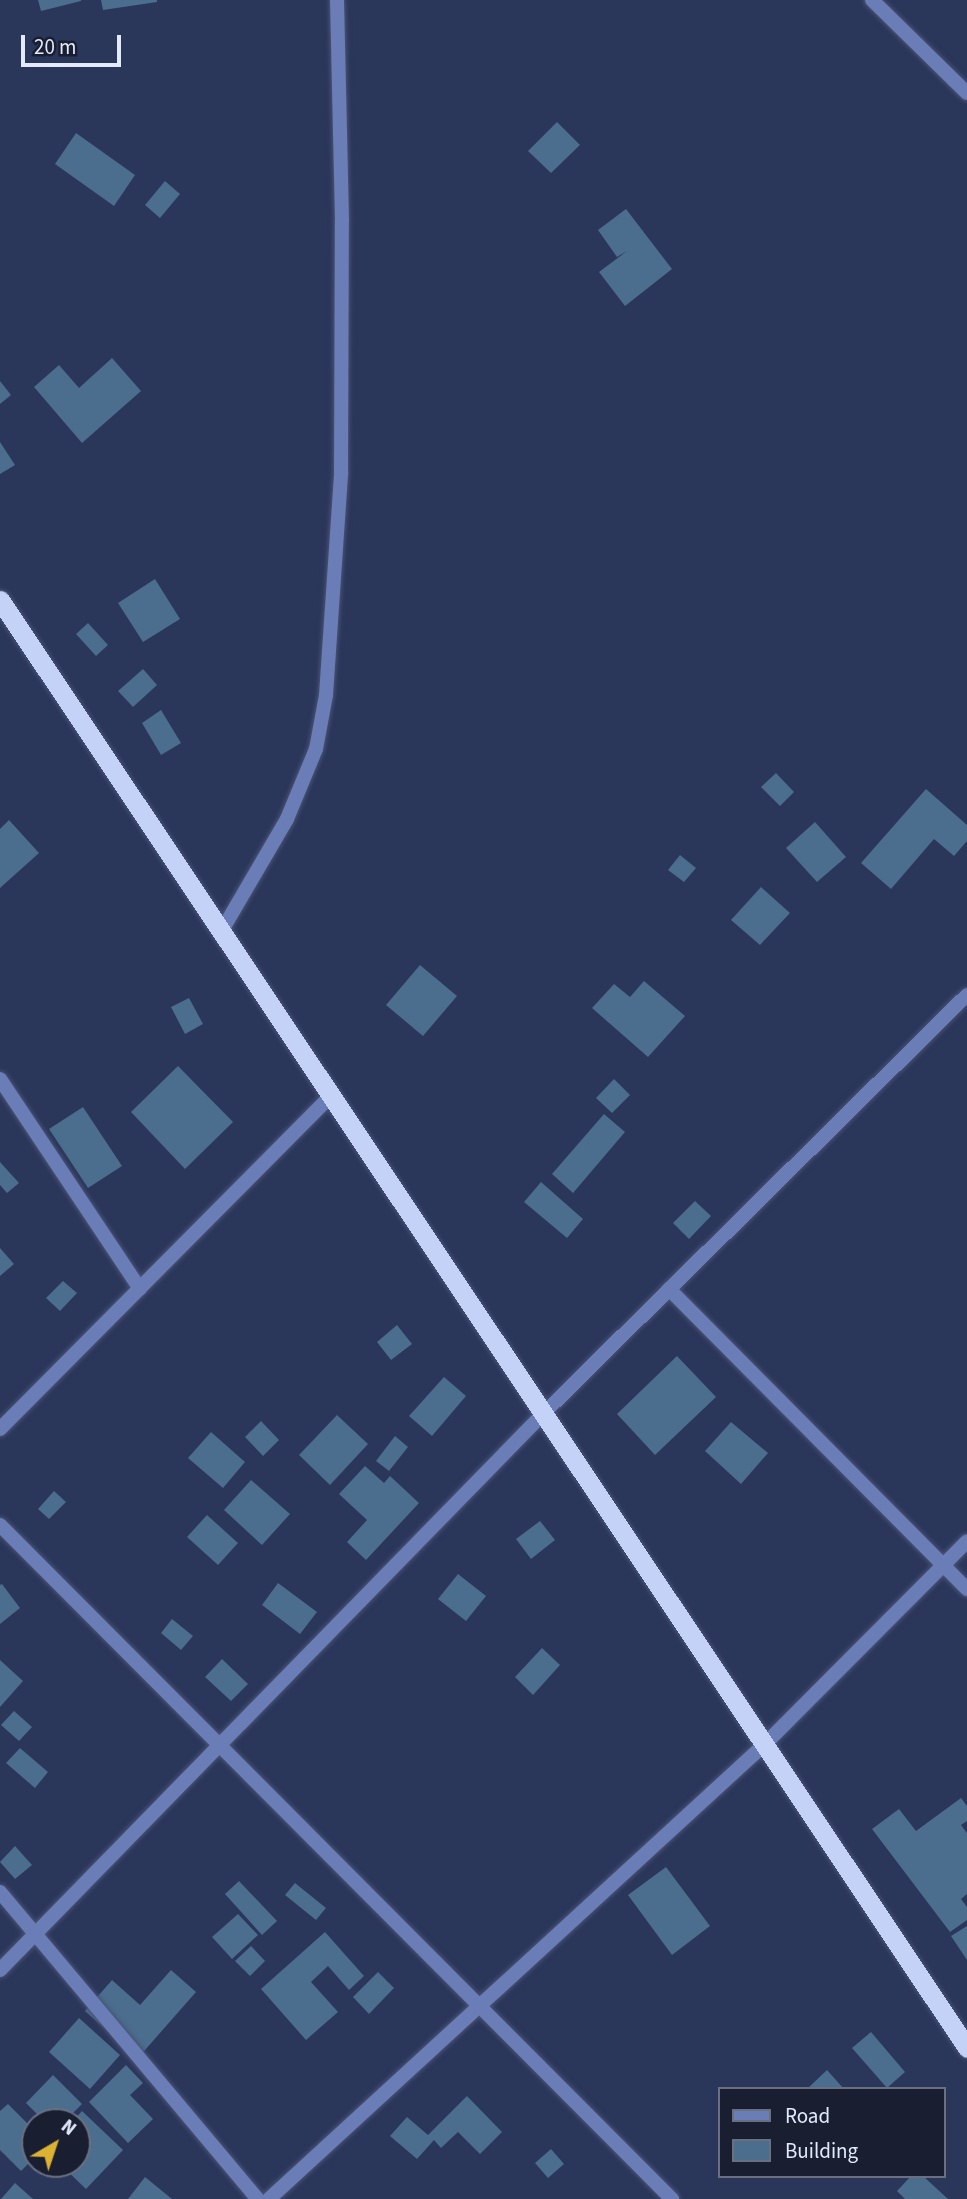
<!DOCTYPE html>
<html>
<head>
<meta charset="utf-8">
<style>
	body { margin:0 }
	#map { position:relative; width:967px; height:2199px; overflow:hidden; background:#2b365b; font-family:"Source Sans 3",sans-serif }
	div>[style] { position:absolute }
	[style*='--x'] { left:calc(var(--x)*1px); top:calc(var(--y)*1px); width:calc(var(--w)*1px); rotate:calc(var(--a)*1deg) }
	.building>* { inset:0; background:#4b6d8e }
	.roads { filter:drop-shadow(0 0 2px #485375) drop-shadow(0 0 2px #485375) }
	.minor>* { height:14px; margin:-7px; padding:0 7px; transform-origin:7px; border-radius:7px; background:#6a7db6 }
	.tertiary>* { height:14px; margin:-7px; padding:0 7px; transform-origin:7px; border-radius:7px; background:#6a7db6 }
	.trunk>* { height:19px; margin:-9.5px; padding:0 9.5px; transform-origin:9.5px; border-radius:9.5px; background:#c5d2f8 }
	span { translate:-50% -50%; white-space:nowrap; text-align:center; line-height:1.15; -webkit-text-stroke:7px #191f30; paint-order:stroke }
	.legend { position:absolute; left:718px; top:2087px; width:228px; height:91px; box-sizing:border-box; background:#191f30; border:2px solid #6a7082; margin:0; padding:9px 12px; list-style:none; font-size:21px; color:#e3eafd }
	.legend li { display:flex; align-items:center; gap:14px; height:35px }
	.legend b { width:35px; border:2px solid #6a7082 }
	.north { position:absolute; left:21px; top:2108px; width:70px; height:70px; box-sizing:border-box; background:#191f30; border:2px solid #6a7082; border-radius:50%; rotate:39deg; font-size:19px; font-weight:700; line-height:28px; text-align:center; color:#e3eafd }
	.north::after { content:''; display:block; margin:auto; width:24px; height:32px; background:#dcb233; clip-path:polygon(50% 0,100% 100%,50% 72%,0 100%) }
	.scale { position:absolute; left:21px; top:35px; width:100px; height:32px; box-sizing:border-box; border:4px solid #e3eafd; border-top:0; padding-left:9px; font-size:21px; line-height:24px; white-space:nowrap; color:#e3eafd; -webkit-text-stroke:5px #191f30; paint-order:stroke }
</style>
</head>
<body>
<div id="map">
	<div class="building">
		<i style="clip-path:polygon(38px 0,81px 0,81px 1px,41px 11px)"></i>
		<i style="clip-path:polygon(101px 0,157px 0,157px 2px,103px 10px)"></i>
		<i style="clip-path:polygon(557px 122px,580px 145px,551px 173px,528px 151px)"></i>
		<i style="clip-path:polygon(76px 133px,135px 175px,114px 206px,55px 164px)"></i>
		<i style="clip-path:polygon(165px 181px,180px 194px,160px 218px,145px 205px)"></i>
		<i style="clip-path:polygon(626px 209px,672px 269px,625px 306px,599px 272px,627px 251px,617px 257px,598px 230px)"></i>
		<i style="clip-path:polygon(112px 358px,141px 391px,82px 443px,34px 387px,59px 365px,79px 388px)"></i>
		<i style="clip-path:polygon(0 381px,11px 395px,0 404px)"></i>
		<i style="clip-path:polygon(0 442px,15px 465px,0 474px)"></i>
		<i style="clip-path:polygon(155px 579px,180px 619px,143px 642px,118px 603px)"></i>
		<i style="clip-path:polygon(88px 623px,108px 645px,96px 656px,76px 634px)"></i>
		<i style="clip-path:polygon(143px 669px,157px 685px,133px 707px,118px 691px)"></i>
		<i style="clip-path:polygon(161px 710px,181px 743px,161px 755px,142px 723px)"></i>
		<i style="clip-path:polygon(776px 773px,794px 792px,780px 806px,761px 787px)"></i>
		<i style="clip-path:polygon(926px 789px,967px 825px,967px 841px,954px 856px,934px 839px,891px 889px,861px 863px)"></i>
		<i style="clip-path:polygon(9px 820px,39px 853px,0 888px,0 829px)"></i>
		<i style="clip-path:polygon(815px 822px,846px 857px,817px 882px,786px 848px)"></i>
		<i style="clip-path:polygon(680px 855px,696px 868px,684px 882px,668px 870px)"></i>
		<i style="clip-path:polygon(761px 887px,790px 913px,760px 945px,731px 920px)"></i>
		<i style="clip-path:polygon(420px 965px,457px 996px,423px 1036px,386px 1005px)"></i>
		<i style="clip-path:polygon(644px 981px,685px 1016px,648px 1057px,592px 1008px,614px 984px,630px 997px)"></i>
		<i style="clip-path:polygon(189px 998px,203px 1024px,185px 1034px,171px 1007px)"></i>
		<i style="clip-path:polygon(178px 1066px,233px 1122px,185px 1169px,131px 1112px)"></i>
		<i style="clip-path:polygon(614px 1079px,630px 1095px,612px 1113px,596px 1098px)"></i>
		<i style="clip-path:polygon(83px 1107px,122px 1166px,88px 1188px,49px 1129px)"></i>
		<i style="clip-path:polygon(604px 1114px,625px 1132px,573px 1193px,552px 1174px)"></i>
		<i style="clip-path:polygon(0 1162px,19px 1183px,7px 1193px,0 1185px)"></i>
		<i style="clip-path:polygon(541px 1182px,583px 1219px,567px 1238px,524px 1202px)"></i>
		<i style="clip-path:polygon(695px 1201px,711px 1216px,689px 1239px,673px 1223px)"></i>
		<i style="clip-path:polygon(0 1248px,14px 1264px,0 1276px)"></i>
		<i style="clip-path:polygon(63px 1281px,77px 1293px,60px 1311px,46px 1298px)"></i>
		<i style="clip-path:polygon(397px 1325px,412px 1344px,391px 1360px,377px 1342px)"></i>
		<i style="clip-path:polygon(677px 1356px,716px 1397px,655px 1455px,617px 1414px)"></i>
		<i style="clip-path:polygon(444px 1377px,466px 1396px,432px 1436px,409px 1416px)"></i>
		<i style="clip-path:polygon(337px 1415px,368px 1444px,330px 1485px,299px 1455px)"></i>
		<i style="clip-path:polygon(261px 1421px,279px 1440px,263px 1456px,245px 1437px)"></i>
		<i style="clip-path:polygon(731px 1422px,768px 1453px,741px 1484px,705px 1451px)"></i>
		<i style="clip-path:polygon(211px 1432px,245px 1462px,223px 1488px,188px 1458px)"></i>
		<i style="clip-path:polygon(395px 1436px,408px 1447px,389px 1471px,376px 1461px)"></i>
		<i style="clip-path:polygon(365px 1466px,384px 1483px,390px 1476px,419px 1503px,366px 1560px,347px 1542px,367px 1520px,339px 1494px)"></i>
		<i style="clip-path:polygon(251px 1480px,290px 1514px,262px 1545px,224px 1510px)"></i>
		<i style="clip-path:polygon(54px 1491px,66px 1502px,49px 1519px,38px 1509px)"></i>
		<i style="clip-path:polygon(207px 1515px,238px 1543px,218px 1565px,187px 1537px)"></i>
		<i style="clip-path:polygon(540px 1521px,555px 1540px,531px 1559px,516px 1539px)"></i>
		<i style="clip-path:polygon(458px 1574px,486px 1596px,466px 1621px,438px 1599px)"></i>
		<i style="clip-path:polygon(278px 1583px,317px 1612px,300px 1634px,262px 1605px)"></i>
		<i style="clip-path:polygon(2px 1584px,20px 1608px,0 1624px,0 1585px)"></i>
		<i style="clip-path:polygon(172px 1619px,193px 1636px,181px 1650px,161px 1633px)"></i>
		<i style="clip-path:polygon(542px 1648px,560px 1665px,533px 1695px,515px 1677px)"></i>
		<i style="clip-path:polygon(222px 1659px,248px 1684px,231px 1701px,205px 1677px)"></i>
		<i style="clip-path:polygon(0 1660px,23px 1681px,0 1707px)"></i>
		<i style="clip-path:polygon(14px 1711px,32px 1727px,19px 1741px,1px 1725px)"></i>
		<i style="clip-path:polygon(20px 1748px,48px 1772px,35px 1788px,6px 1763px)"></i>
		<i style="clip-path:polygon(961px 1798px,967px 1806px,967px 1821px,961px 1825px,967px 1833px,967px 1894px,961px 1899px,967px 1907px,967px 1920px,950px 1932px,872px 1829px,899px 1809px,916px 1831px)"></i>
		<i style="clip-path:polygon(15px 1846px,32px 1865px,15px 1879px,0 1862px)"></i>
		<i style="clip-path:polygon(666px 1867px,710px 1926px,672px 1955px,628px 1895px)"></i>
		<i style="clip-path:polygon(239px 1881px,277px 1921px,262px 1935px,225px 1894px)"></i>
		<i style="clip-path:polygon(295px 1883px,326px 1908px,316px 1920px,285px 1895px)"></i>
		<i style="clip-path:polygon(238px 1914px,258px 1935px,232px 1959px,212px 1937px)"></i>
		<i style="clip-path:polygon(967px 1926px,967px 1960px,951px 1936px)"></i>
		<i style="clip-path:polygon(325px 1932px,364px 1976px,349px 1990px,328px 1966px,311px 1982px,338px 2012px,306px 2040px,261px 1989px)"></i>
		<i style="clip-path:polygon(251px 1946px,265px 1961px,250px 1976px,235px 1961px)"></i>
		<i style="clip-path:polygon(171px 1970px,196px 1992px,138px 2058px,85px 2011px,112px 1980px,140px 2005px)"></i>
		<i style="clip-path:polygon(378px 1972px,394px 1988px,369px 2014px,353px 1997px)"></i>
		<i style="clip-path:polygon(79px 2018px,120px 2055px,90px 2089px,49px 2052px)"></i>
		<i style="clip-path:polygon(871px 2032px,905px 2072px,887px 2088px,852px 2048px)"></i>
		<i style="clip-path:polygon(126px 2065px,143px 2083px,130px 2095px,153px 2119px,128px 2143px,89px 2102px)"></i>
		<i style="clip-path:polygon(827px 2070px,844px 2089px,807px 2089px)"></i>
		<i style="clip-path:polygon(53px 2075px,82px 2104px,64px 2122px,45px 2122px,26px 2103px)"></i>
		<i style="clip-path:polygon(467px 2096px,502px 2132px,480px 2154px,458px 2132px,441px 2148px,434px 2140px,417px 2159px,390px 2136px,407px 2117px,428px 2135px)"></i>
		<i style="clip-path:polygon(8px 2104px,35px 2131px,35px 2157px,21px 2171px,0 2150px,0 2111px)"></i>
		<i style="clip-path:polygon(82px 2111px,123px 2150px,86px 2189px,60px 2164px,77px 2164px,77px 2122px,72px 2122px)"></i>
		<i style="clip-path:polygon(551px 2149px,564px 2164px,548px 2178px,535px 2163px)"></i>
		<i style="clip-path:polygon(911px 2176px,923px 2176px,948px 2199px,905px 2199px,897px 2191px)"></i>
		<i style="clip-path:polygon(145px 2177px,172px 2199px,128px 2199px)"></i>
		<i style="clip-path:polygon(15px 2183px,33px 2199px,1px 2199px)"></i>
	</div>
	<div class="roads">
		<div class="minor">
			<i style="--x:872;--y:0;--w:133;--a:44.4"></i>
			<i style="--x:0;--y:1079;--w:252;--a:56.3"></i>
			<i style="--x:669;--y:1289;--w:423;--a:45.2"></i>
			<i style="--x:0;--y:1429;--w:470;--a:-45.2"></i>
			<i style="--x:0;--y:1525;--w:952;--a:45.09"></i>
			<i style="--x:0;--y:1892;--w:401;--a:50"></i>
			<i style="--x:0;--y:1970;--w:780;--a:-45.68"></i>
			<i style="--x:545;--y:1412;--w:593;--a:-44.66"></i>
			<i style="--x:269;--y:2199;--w:673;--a:-42.53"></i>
			<i style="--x:765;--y:1744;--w:286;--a:-45.1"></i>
		</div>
		<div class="tertiary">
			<i style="--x:221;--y:932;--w:131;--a:-59.7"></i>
			<i style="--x:287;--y:819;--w:76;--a:-67.5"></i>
			<i style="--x:316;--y:749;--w:55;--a:-79.5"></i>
			<i style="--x:326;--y:695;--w:223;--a:-86.1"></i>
			<i style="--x:341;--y:473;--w:253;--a:-89.8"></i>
			<i style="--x:342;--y:220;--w:220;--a:-91.3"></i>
		</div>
		<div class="trunk">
			<i style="--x:0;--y:600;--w:1741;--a:56.26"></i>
		</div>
	</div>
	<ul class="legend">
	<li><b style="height:9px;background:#6a7db6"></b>Road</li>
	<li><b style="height:19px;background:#4b6d8e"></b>Building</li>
	</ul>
	<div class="north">N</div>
	<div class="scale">20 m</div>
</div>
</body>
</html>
